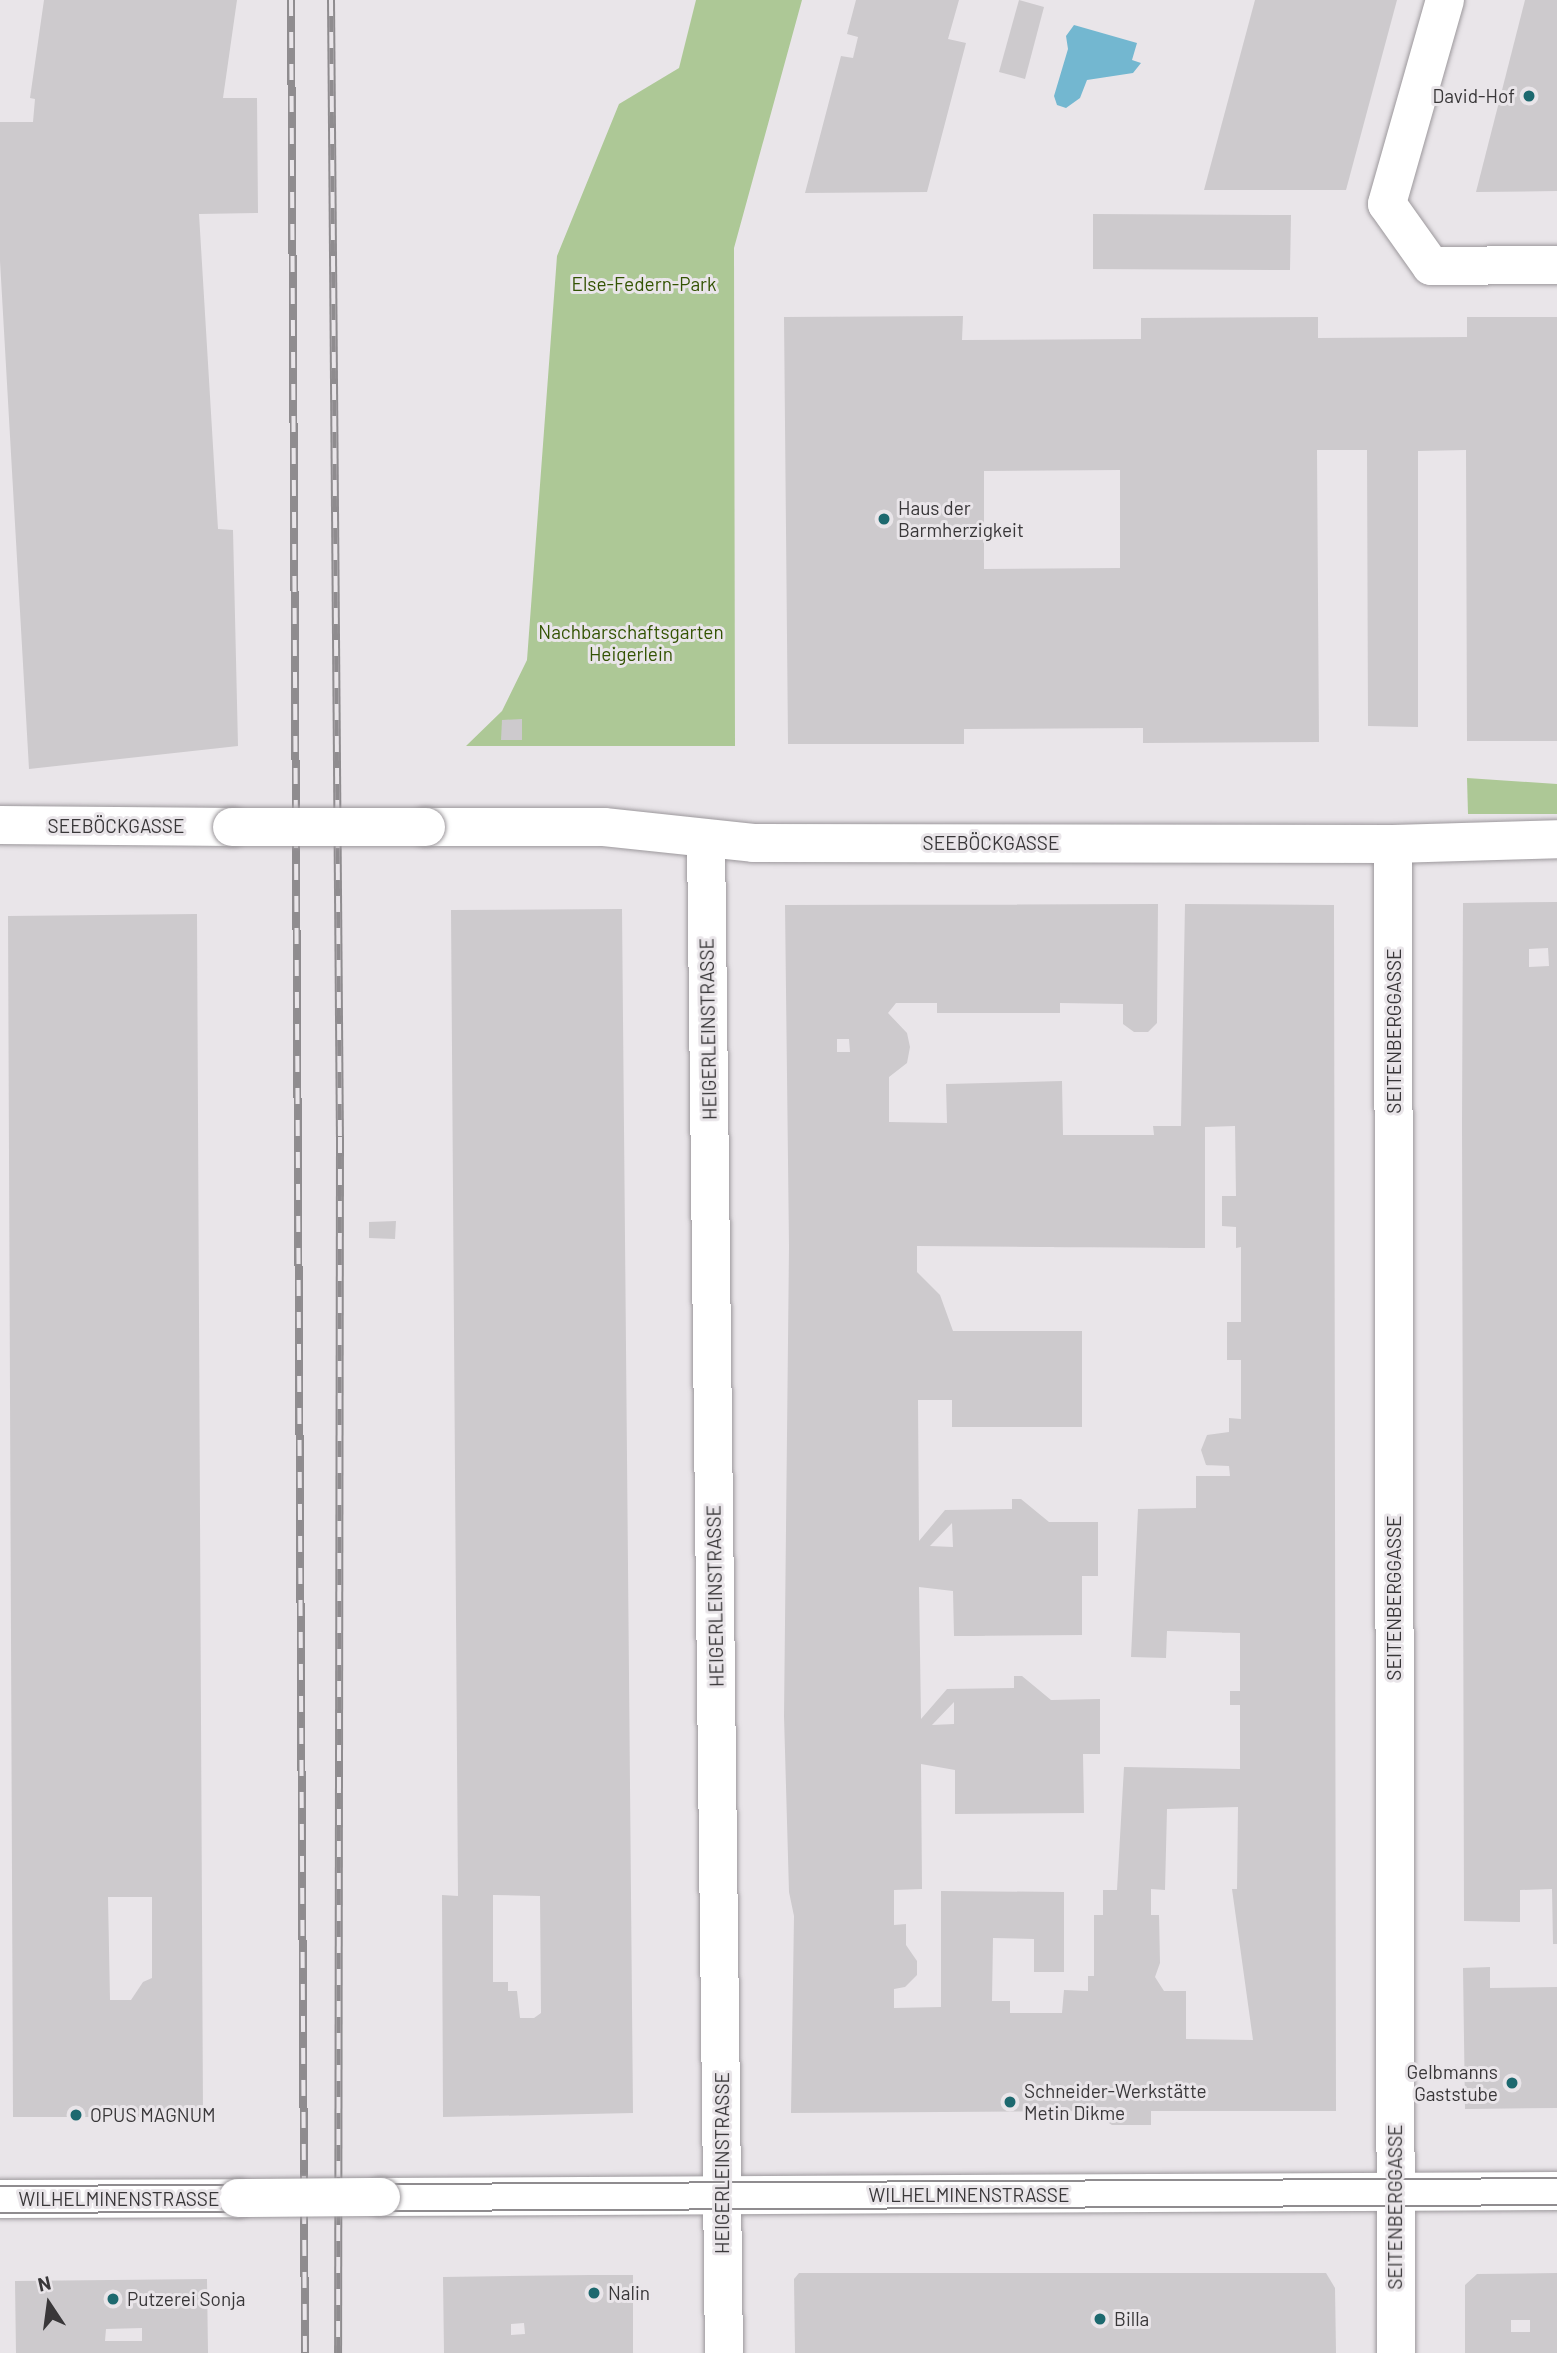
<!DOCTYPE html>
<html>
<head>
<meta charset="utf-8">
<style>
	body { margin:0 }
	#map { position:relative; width:1557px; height:2353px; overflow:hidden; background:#e9e5e9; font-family:Barlow,sans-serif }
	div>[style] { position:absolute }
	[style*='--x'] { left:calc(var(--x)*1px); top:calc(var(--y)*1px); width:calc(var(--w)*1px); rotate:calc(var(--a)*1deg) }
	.green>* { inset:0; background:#adc896 }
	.water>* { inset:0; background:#73b7d0 }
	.building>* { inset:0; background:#cdcacd }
	.roads { filter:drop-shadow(0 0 2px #9c989c) drop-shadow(0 0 2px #9c989c) }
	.street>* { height:38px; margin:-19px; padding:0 19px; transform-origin:19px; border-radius:19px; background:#fff }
	.secondary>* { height:38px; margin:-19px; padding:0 19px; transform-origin:19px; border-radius:19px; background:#fff }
	.tram>* { height:2px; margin:-1px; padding:0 1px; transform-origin:1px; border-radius:1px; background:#8f8c8f }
	.rail>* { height:8px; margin-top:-4px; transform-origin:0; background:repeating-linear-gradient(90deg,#e9e5e9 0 16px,#8f8c8f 0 32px); box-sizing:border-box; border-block:2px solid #8f8c8f }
	.bridges { filter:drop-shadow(0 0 2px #9c989c) drop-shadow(0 0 2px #9c989c) }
	.street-bridge>* { height:38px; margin:-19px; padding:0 19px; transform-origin:19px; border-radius:19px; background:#fff }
	.secondary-bridge>* { height:38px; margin:-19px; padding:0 19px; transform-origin:19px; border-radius:19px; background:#fff }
	.dots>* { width:19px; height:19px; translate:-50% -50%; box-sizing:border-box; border:4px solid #e9e5e9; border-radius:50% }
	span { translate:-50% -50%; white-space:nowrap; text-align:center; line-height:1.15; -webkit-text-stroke:6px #e9e5e9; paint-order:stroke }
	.poi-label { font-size:19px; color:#393739 }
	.right { translate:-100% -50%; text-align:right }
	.left { translate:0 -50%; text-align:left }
	.park-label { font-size:19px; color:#335303 }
	.street-label { font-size:19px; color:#393739 }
	.north { position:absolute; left:14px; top:2269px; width:70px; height:70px; -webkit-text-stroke:5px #e9e5e9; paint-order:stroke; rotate:347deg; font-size:19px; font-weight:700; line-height:28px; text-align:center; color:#393739 }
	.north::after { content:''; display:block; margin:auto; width:24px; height:32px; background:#393739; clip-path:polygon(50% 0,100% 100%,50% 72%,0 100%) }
</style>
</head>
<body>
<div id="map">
	<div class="green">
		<i style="clip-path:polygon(696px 0,802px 0,734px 248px,735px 746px,466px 746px,502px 711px,527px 660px,557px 256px,619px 104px,679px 68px)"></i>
		<i style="clip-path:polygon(1467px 778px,1557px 784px,1557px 814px,1468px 814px)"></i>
	</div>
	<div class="water">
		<i style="clip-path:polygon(1074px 25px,1137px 43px,1132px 60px,1141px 63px,1133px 73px,1087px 80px,1080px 98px,1066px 108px,1057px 105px,1054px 96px,1068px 49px,1066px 36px)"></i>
	</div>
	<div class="building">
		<i style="clip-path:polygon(44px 0,237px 0,223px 98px,257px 98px,258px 213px,199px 214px,218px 529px,233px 530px,238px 746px,29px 769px,0 261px,0 122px,33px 122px,35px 99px,30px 98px)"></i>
		<i style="clip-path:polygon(856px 0,959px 0,948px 39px,966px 43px,927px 192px,805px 193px,841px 56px,853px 58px,858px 37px,847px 34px)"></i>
		<i style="clip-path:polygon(1019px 0,1044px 7px,1025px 79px,999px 72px)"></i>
		<i style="clip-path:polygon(1255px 0,1397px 0,1346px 190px,1204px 190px)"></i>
		<i style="clip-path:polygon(1525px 0,1557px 0,1557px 191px,1476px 192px)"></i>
		<i style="clip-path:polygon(1093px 214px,1291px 215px,1290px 270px,1093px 269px)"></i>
		<i style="clip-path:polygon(evenodd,963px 316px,962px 340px,1141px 339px,1141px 318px,1318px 317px,1318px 338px,1467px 337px,1467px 317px,1557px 317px,1557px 741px,1467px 741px,1466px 450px,1418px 451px,1418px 727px,1368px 726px,1367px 450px,1317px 450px,1319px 742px,1143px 743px,1143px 728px,964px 729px,964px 744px,788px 744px,784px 317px,963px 316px,1120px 470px,1120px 568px,984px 569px,984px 471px,1120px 470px)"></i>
		<i style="clip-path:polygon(522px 719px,522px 740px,501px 740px,502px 720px)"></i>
		<i style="clip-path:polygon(evenodd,1557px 902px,1557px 1944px,1553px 1944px,1552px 1889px,1520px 1890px,1520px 1922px,1464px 1921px,1462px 1125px,1463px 903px,1557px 902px,1548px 948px,1549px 966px,1529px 967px,1529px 949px,1548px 948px)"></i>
		<i style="clip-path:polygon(evenodd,1158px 904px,1157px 1023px,1148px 1032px,1134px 1032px,1123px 1024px,1123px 1004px,1060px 1003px,1060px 1013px,937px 1013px,937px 1003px,896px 1003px,888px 1013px,907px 1033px,910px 1047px,907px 1063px,889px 1077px,889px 1122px,947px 1123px,946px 1084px,1062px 1081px,1063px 1135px,1154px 1135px,1153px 1126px,1181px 1126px,1185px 904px,1334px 905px,1336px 2111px,1151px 2111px,1151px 2125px,1112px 2125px,1090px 2111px,791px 2113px,794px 1916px,789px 1892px,784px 1716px,789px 1247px,785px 905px,1158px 904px,837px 1039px,849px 1039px,850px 1052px,837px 1052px,837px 1039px,1158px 904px,1235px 1126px,1236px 1196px,1222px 1196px,1222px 1226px,1236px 1227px,1236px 1248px,1241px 1247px,1241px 1322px,1227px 1322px,1227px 1360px,1241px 1360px,1241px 1419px,1229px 1418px,1229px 1432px,1207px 1435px,1201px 1450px,1206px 1465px,1229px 1466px,1230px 1476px,1196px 1476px,1196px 1508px,1138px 1509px,1131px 1657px,1166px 1658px,1167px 1631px,1240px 1633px,1240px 1691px,1230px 1691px,1230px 1705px,1240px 1705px,1240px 1769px,1124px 1767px,1117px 1890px,1103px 1890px,1103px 1915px,1094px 1915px,1094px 1976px,1088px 1976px,1088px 1991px,1064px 1990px,1062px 2013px,1010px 2013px,1010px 2001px,992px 2001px,993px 1938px,1034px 1939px,1034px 1972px,1064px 1972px,1064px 1892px,941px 1891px,941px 2007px,894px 2008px,894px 1989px,905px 1987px,917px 1975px,917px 1961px,906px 1945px,906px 1924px,894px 1925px,894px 1890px,922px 1889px,921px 1764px,955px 1770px,955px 1814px,1084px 1813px,1083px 1754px,1100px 1754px,1100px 1699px,1051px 1700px,1022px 1676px,1014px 1676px,1014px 1688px,947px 1689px,921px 1719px,919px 1587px,953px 1591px,954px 1636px,1082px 1635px,1082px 1576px,1098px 1576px,1098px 1522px,1049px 1522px,1021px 1499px,1012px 1499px,1012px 1509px,945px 1510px,919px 1541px,918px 1400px,952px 1400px,952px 1427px,1082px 1427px,1082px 1331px,953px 1331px,940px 1295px,917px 1272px,917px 1246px,1205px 1248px,1205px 1127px,1235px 1126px,1158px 904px,952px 1523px,953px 1547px,930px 1546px,952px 1523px,1158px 904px,954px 1702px,954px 1724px,932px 1725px,954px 1702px,1158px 904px,1238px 1807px,1237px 1889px,1232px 1889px,1253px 2040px,1186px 2039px,1186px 1991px,1164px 1991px,1155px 1977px,1160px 1963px,1159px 1915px,1151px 1915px,1151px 1889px,1165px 1890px,1167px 1809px,1238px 1807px)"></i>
		<i style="clip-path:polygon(evenodd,622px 909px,633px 2113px,443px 2117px,442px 1895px,458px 1896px,451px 910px,622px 909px,493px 1895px,540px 1896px,541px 2013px,534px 2018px,520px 2018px,517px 1991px,508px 1991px,508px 1982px,493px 1982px,493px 1895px)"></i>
		<i style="clip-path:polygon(evenodd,197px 914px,203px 2117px,13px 2117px,8px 916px,197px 914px,108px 1897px,152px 1897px,152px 1978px,143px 1982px,131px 2000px,110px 2000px,108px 1897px)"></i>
		<i style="clip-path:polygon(396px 1221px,395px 1239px,369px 1238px,369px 1222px)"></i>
		<i style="clip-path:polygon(1490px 1967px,1490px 1988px,1557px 1987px,1557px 2108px,1465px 2109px,1463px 1968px)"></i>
		<i style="clip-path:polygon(799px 2273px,1326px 2273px,1335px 2288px,1336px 2353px,795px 2353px,794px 2279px)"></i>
		<i style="clip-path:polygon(evenodd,1557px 2273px,1557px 2353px,1465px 2353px,1465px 2285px,1477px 2274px,1557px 2273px,1511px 2320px,1530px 2320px,1530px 2332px,1511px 2332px,1511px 2320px)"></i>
		<i style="clip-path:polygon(evenodd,590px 2275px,633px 2275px,633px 2353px,444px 2353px,443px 2277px,590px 2275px,524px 2323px,525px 2334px,511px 2335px,511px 2324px,524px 2323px)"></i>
		<i style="clip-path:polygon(evenodd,207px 2279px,208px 2353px,16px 2353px,15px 2281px,207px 2279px,142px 2328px,142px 2341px,105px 2341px,106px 2329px,142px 2328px)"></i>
	</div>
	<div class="roads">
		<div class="street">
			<i style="--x:1445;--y:0;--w:212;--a:105.9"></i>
			<i style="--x:1387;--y:204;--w:76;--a:54.6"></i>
			<i style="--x:1431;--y:266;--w:126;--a:-0.5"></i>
			<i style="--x:0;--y:825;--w:232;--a:0.5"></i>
			<i style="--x:426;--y:827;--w:178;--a:0"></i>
			<i style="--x:604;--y:827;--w:150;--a:6.1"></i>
			<i style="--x:753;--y:843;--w:640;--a:0.09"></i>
			<i style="--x:1393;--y:844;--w:164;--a:-1.7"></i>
			<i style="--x:706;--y:839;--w:1514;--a:89.32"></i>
			<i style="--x:1393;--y:844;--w:1509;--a:89.89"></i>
		</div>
		<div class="secondary">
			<i style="--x:381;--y:2197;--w:1176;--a:-0.29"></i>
			<i style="--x:0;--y:2199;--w:238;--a:-0.2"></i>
		</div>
	</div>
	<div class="tram">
		<i style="--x:0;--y:2186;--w:1557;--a:-0.29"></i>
		<i style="--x:0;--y:2213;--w:1557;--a:-0.29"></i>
	</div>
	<div class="rail">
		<i style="--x:291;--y:0;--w:2353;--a:89.66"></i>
		<i style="--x:331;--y:0;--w:1137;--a:89.55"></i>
		<i style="--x:340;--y:1137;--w:1216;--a:90.09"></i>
	</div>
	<div class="bridges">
		<div class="street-bridge">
			<i style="--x:232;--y:827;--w:194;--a:0"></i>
		</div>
		<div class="secondary-bridge">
			<i style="--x:238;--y:2198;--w:143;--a:-0.4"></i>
		</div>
	</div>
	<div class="dots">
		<i style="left:1529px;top:96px;background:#1d696f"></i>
		<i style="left:884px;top:519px;background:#1d696f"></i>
		<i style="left:1512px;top:2083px;background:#1d696f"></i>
		<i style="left:1010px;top:2102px;background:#1d696f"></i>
		<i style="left:76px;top:2115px;background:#1d696f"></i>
		<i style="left:594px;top:2293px;background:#1d696f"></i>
		<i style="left:113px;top:2299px;background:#1d696f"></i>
		<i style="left:1100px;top:2319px;background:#1d696f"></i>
	</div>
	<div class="poi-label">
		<span class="right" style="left:1515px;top:96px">David-Hof</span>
		<span class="left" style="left:898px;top:519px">Haus der<br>Barmherzigkeit</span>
		<span class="right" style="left:1498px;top:2083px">Gelbmanns<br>Gaststube</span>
		<span class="left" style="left:1024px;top:2102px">Schneider-Werkstätte<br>Metin Dikme</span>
		<span class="left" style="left:90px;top:2115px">OPUS MAGNUM</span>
		<span class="left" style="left:608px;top:2293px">Nalin</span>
		<span class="left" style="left:127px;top:2299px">Putzerei Sonja</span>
		<span class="left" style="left:1114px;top:2319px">Billa</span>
	</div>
	<div class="park-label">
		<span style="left:644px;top:284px">Else-Federn-Park</span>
		<span style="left:631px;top:643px">Nachbarschaftsgarten<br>Heigerlein</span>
	</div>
	<div class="street-label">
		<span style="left:116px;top:826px">SEEBÖCKGASSE</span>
		<span style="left:991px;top:843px">SEEBÖCKGASSE</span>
		<span style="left:708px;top:1029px;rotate:-91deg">HEIGERLEINSTRASSE</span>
		<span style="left:1394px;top:1031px;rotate:-90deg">SEITENBERGGASSE</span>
		<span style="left:715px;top:1596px;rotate:-91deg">HEIGERLEINSTRASSE</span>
		<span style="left:1394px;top:1598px;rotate:-90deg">SEITENBERGGASSE</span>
		<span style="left:722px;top:2163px;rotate:-90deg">HEIGERLEINSTRASSE</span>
		<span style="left:969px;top:2195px">WILHELMINENSTRASSE</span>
		<span style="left:119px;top:2199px">WILHELMINENSTRASSE</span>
		<span style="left:1395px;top:2207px;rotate:-90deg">SEITENBERGGASSE</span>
	</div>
	<div class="north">N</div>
</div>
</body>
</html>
